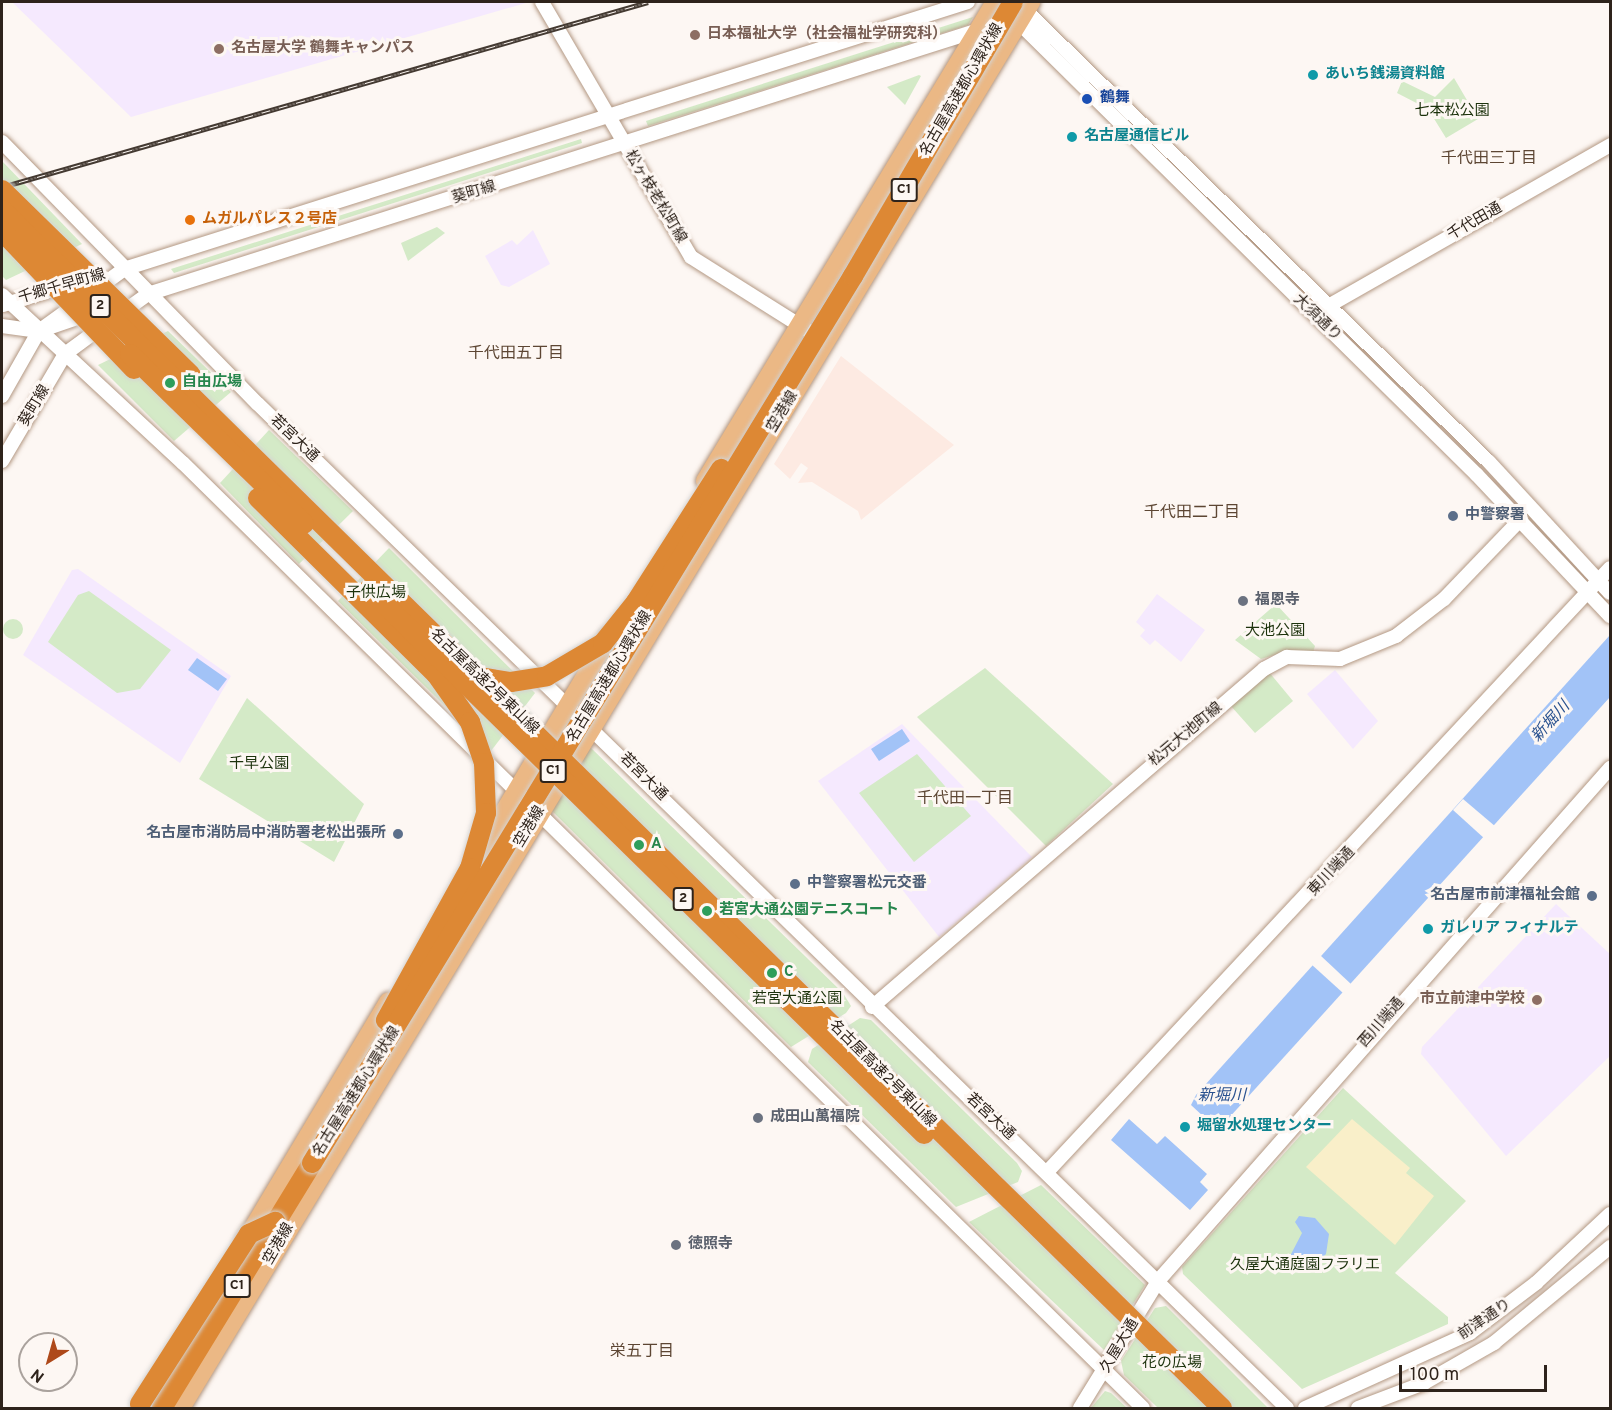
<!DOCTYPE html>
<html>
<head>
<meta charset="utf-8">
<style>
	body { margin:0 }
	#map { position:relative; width:1612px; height:1410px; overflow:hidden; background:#fdf7f3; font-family:Overpass,"Noto Sans JP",sans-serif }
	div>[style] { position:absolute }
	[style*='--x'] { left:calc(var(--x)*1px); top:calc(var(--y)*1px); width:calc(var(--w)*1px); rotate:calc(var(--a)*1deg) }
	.commercial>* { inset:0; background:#fdeae2 }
	.education>* { inset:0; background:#f5e9fe }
	.green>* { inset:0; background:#d4eac7 }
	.round { border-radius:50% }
	.sand>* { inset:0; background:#f9efc9 }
	.water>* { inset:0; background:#a2c3f7 }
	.pier>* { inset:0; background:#fdf7f3 }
	.roads { filter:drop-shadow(0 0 2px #b39883) drop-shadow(0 0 2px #b39883) }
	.minor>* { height:14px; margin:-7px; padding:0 7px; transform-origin:7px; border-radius:7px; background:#fff }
	.major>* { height:18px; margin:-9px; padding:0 9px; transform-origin:9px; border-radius:9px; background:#ebb885 }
	.highway>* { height:20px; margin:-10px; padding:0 10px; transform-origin:10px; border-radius:10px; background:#dd8834 }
	.rail>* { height:5px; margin-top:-2.5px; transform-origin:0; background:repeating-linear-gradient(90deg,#fdf7f3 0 9px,#443a32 0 18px); box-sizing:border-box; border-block:2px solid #443a32 }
	.bridges { filter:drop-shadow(0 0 2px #d5d3d1) drop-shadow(0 0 2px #d5d3d1) }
	.highway-bridge>* { height:20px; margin:-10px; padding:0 10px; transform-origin:10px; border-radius:10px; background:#dd8834 }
	.dots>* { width:16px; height:16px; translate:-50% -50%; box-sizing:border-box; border:3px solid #fdf7f3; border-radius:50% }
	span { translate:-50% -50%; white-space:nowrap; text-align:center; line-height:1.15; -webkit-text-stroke:6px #fdf7f3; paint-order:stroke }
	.shield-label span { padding:2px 4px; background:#fdf7f3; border:2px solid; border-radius:4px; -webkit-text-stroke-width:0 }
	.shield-label { font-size:14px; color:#2e231b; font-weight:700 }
	.education-label { font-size:15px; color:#785e54; font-weight:700 }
	.left { translate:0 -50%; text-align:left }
	.right { translate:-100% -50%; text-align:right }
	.culture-label { font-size:15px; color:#0d838f; font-weight:700 }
	.street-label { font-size:15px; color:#2e231b }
	.transit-label { font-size:15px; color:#164399; font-weight:700 }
	.park-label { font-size:15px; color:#1c320c }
	.food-label { font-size:15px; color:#c56008; font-weight:700 }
	.leisure-label { font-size:15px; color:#27864d; font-weight:700 }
	.service-label { font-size:15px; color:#4e5e75; font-weight:700 }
	.worship-label { font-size:15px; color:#5b616d; font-weight:700 }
	.neighbourhood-label { font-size:16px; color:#5d4633 }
	.water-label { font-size:16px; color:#29518f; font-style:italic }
	.frame { position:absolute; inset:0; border:3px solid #2e231b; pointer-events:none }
	.north { position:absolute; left:18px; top:1332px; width:60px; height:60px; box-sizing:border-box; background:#fdf7f3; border:2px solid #aaa29d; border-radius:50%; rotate:217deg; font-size:16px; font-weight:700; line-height:24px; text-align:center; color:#2e231b }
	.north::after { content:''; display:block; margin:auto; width:21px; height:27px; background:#ae491a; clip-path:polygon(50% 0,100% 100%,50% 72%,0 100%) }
	.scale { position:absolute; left:1399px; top:1365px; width:148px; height:27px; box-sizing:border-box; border:3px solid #2e231b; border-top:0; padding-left:8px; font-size:18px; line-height:21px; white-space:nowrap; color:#2e231b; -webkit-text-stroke:4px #fdf7f3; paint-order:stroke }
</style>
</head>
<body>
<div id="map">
	<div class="commercial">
		<i style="clip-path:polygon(841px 356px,954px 445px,861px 520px,858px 511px,812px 482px,798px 483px,808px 468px,801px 463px,790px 479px,774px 464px)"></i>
	</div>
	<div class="education">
		<i style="clip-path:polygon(12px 2px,525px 2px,526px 3px,131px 117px)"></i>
		<i style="clip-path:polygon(533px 230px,550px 264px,509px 287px,501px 285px,485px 256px,512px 240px,517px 245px)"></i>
		<i style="clip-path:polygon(78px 569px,231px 676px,180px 763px,23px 655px,72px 570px)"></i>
		<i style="clip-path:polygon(1157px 594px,1205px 630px,1181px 662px,1155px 640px,1150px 645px,1140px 636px,1145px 630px,1136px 622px)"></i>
		<i style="clip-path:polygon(1335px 670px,1378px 721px,1353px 749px,1307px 694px)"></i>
		<i style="clip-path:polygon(902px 724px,1032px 857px,939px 937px,818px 781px)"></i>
		<i style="clip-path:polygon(1556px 904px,1610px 954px,1610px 1056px,1506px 1156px,1421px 1054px,1422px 1047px)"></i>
	</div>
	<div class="green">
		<i style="clip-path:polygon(973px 17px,968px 25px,648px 126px,646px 121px)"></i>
		<i style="clip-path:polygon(921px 76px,905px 105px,887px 87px,919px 75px)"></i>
		<i style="clip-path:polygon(1454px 78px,1478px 119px,1446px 138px,1428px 109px,1397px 93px,1402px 81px,1435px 97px)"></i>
		<i style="clip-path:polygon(581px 139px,582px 143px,174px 273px,171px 269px)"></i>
		<i style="clip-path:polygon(2px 161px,82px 244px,6px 280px,2px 276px)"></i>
		<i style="clip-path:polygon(437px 227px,445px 233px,408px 261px,401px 243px)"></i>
		<i style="clip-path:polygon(168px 331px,231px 392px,174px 441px,98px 365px)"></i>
		<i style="clip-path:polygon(269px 430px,353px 511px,299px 564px,220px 483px)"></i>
		<i style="clip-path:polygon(389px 548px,535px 693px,491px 751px,338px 601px)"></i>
		<i style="clip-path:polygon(89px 591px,171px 650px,140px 689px,117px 693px,48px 642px,78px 595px)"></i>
		<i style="clip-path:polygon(1276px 604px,1315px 646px,1313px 652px,1288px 651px,1261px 659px,1235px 640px)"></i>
		<i class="round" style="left:3px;top:619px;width:20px;height:20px"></i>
		<i style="clip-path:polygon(985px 668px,1113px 784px,1046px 846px,917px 717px)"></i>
		<i style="clip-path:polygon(1269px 672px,1293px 701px,1255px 733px,1230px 705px)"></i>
		<i style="clip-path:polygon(247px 698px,364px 804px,334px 862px,199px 779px)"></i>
		<i style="clip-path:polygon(589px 746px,843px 993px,851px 1006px,846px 1013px,791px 1047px,551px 810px)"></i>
		<i style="clip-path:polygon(917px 754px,971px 816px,914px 862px,859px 793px)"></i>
		<i style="clip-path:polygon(860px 1018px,871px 1020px,1017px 1163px,1022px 1171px,1018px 1182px,956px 1207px,808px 1062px,812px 1049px)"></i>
		<i style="clip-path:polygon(1343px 1088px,1466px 1201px,1395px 1273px,1448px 1317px,1448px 1324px,1302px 1389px,1183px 1274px,1182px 1267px)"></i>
		<i style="clip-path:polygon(1041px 1185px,1145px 1285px,1104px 1350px,969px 1222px)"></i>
		<i style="clip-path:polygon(1166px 1306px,1268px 1408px,1158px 1408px,1124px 1375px,1121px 1361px,1155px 1308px)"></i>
		<i style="clip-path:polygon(1105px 1391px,1111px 1393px,1127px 1408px,1091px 1408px)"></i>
	</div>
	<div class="sand">
		<i style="clip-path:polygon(1352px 1119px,1410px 1168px,1406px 1173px,1434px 1196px,1395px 1245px,1306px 1167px)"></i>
	</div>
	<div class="water">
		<i style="clip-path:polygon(1610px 635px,1610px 697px,1218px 1130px,1191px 1105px,1196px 1095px)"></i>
		<i style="clip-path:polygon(197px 658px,227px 679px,218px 691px,188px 670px)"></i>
		<i style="clip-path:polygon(902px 729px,910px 741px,879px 761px,871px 749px)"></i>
		<i style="clip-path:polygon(1129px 1119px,1157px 1144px,1165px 1136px,1207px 1174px,1200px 1182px,1208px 1190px,1190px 1210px,1111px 1140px)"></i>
		<i style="clip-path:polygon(1299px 1216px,1315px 1218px,1329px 1234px,1326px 1254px,1313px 1266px,1289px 1258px,1302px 1233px,1295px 1222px)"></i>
	</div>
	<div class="pier">
		<i style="clip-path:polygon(1463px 799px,1496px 827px,1485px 839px,1453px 810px)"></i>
		<i style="clip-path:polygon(1320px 955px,1352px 985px,1343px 993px,1311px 964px)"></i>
	</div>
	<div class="roads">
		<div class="minor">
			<i style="--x:542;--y:2;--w:295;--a:59.7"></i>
			<i style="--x:691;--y:257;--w:137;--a:32.2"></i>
			<i style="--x:1019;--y:4;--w:656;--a:44.26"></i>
			<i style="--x:1489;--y:462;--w:178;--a:47.3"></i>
			<i style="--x:1013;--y:17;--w:652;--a:44.63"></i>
			<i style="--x:1477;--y:475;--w:194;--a:46.7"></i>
			<i style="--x:2;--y:142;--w:366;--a:45.7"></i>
			<i style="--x:258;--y:404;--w:1438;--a:44.3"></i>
			<i style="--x:94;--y:291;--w:37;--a:-36"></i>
			<i style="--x:124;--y:269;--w:885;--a:-17.55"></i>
			<i style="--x:2;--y:295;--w:247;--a:42.9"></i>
			<i style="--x:183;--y:463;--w:1347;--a:44.55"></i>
			<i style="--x:3;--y:305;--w:62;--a:-17"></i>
			<i style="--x:1323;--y:309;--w:331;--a:-29.7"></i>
			<i style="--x:119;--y:315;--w:36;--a:-36"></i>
			<i style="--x:148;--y:294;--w:875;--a:-17.63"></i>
			<i style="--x:2;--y:326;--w:37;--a:8"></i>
			<i style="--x:39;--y:331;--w:53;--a:-18.8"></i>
			<i style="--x:2;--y:396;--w:75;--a:-60.4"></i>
			<i style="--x:39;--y:331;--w:49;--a:-35.9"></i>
			<i style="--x:2;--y:461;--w:124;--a:-59.5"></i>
			<i style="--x:65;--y:354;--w:47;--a:-36.4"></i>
			<i style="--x:872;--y:1007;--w:518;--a:-40.77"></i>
			<i style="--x:1264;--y:669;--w:26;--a:-28"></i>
			<i style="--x:1287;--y:657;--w:53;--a:2.2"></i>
			<i style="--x:1340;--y:659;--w:61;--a:-22.3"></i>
			<i style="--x:1396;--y:636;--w:61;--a:-37.6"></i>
			<i style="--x:1444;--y:599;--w:111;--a:-46.1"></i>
			<i style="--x:1048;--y:1171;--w:824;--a:-47.02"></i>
			<i style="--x:1080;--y:1408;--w:149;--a:-58.4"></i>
			<i style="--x:1158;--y:1281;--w:684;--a:-48.62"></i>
			<i style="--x:1305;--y:1408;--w:181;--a:-24.4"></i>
			<i style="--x:1470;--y:1333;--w:83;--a:-37.1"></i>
			<i style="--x:1536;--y:1283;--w:101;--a:-43"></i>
			<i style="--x:1358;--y:1408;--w:71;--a:-20.7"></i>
			<i style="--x:1424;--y:1383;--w:81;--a:-29.7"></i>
			<i style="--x:1494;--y:1343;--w:151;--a:-39.6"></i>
		</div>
		<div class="major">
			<i style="--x:705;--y:481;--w:560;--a:-58.81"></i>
			<i style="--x:476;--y:858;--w:258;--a:-59"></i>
			<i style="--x:245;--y:1241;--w:279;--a:-59.1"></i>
			<i style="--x:181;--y:1408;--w:1643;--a:-58.84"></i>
		</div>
		<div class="highway">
			<i style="--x:162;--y:1408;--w:287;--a:-58.5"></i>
		</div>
	</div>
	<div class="rail">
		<i style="--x:2;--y:187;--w:672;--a:-15.98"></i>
	</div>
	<div class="bridges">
		<div class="highway-bridge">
			<i style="--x:2;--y:190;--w:264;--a:44.4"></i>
			<i style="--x:2;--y:210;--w:1710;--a:44.48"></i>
			<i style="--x:2;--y:231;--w:191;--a:46.3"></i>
			<i style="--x:130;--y:354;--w:243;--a:44.3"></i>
			<i style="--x:258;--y:498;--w:250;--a:44.7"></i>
			<i style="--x:436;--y:674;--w:59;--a:54.7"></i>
			<i style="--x:470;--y:722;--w:43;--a:71.1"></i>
			<i style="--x:484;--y:763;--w:50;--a:87.7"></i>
			<i style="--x:486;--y:813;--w:57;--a:106.2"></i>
			<i style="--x:470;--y:868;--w:174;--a:118.9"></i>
			<i style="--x:369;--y:589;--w:778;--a:44.48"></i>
			<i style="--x:479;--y:677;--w:32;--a:9"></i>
			<i style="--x:511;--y:682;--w:36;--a:-9"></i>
			<i style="--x:547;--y:676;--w:65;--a:-30.5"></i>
			<i style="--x:603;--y:643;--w:53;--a:-51.2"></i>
			<i style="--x:636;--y:602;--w:158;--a:-57.4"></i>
			<i style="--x:312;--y:1163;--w:1039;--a:-58.62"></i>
			<i style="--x:853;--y:276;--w:317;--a:-59.7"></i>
			<i style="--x:140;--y:1404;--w:202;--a:-57.3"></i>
			<i style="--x:249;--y:1234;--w:29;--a:-25"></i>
		</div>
	</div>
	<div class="dots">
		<i style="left:695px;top:35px;background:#8d6e63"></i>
		<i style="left:219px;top:49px;background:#8d6e63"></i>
		<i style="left:1313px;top:75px;background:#0f9aa8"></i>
		<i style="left:1087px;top:99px;background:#1a4fb4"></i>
		<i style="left:1072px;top:137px;background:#0f9aa8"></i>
		<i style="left:190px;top:220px;background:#e8710a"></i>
		<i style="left:170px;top:383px;background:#2e9e5b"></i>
		<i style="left:1453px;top:516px;background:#5c6f8a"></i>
		<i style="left:1243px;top:601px;background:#6b7280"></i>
		<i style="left:398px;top:834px;background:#5c6f8a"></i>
		<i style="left:639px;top:845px;background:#2e9e5b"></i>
		<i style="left:795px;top:884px;background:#5c6f8a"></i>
		<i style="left:1592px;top:896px;background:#5c6f8a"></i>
		<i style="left:707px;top:911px;background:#2e9e5b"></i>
		<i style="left:1428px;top:929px;background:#0f9aa8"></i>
		<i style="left:772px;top:973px;background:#2e9e5b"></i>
		<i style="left:1537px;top:1000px;background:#8d6e63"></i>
		<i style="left:758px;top:1118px;background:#6b7280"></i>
		<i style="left:1185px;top:1127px;background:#0f9aa8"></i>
		<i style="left:676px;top:1245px;background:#6b7280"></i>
	</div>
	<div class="shield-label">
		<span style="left:904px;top:190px">C1</span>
		<span style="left:100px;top:306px">2</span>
		<span style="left:553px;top:771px">C1</span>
		<span style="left:683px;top:899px">2</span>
		<span style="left:237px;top:1286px">C1</span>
	</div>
	<div class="education-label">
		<span class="left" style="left:707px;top:35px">日本福祉大学（社会福祉学研究科）</span>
		<span class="left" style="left:231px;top:49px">名古屋大学 鶴舞キャンパス</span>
		<span class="right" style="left:1525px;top:1000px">市立前津中学校</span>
	</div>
	<div class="culture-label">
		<span class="left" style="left:1325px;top:75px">あいち銭湯資料館</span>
		<span class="left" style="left:1084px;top:137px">名古屋通信ビル</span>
		<span class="left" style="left:1440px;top:929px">ガレリア フィナルテ</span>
		<span class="left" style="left:1197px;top:1127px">堀留水処理センター</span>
	</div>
	<div class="street-label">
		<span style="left:962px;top:90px;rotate:-60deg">名古屋高速都心環状線</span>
		<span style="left:474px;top:193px;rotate:-17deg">葵町線</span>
		<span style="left:655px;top:197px;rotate:59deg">松ヶ枝老松町線</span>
		<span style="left:1475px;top:222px;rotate:-30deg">千代田通</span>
		<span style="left:62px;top:287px;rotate:-16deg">千郷千早町線</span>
		<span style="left:1317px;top:318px;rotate:44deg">大須通り</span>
		<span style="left:35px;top:406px;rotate:-59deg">葵町線</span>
		<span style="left:783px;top:412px;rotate:-59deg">空港線</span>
		<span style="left:294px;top:439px;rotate:44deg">若宮大通</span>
		<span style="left:610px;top:677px;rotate:-59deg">名古屋高速都心環状線</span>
		<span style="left:484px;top:682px;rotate:44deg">名古屋高速2号東山線</span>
		<span style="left:1186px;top:735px;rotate:-40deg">松元大池町線</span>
		<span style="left:643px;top:777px;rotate:45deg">若宮大通</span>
		<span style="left:530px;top:827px;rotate:-59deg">空港線</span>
		<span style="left:1332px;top:872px;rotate:-47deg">東川端通</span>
		<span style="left:1382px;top:1023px;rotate:-49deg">西川端通</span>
		<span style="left:882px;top:1074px;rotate:45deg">名古屋高速2号東山線</span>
		<span style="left:357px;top:1092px;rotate:-58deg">名古屋高速都心環状線</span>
		<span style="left:990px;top:1117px;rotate:43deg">若宮大通</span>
		<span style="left:279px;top:1244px;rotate:-60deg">空港線</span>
		<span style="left:1485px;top:1320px;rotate:-34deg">前津通り</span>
		<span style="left:1120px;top:1346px;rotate:-59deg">久屋大通</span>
	</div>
	<div class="transit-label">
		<span class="left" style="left:1100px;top:99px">鶴舞</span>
	</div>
	<div class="park-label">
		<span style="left:1452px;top:112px">七本松公園</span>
		<span style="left:376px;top:594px">子供広場</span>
		<span style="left:1275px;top:632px">大池公園</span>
		<span style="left:259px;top:765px">千早公園</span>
		<span style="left:797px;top:1000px">若宮大通公園</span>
		<span style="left:1305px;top:1266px">久屋大通庭園フラリエ</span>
		<span style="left:1172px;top:1364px">花の広場</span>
	</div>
	<div class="food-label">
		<span class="left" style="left:202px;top:220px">ムガルパレス２号店</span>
	</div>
	<div class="leisure-label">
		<span class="left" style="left:182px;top:383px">自由広場</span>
		<span class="left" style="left:651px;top:845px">A</span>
		<span class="left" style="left:719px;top:911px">若宮大通公園テニスコート</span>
		<span class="left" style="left:784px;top:973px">C</span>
	</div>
	<div class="service-label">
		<span class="left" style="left:1465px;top:516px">中警察署</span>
		<span class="right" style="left:386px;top:834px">名古屋市消防局中消防署老松出張所</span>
		<span class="left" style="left:807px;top:884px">中警察署松元交番</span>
		<span class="right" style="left:1580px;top:896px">名古屋市前津福祉会館</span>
	</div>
	<div class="worship-label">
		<span class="left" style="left:1255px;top:601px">福恩寺</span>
		<span class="left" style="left:770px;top:1118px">成田山萬福院</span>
		<span class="left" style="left:688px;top:1245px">徳照寺</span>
	</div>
	<div class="neighbourhood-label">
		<span style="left:1489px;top:159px">千代田三丁目</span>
		<span style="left:516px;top:354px">千代田五丁目</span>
		<span style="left:1192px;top:513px">千代田二丁目</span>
		<span style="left:965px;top:799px">千代田一丁目</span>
		<span style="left:642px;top:1352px">栄五丁目</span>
	</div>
	<div class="water-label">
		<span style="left:1551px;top:722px;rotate:-48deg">新堀川</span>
		<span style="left:1222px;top:1096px">新堀川</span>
	</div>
	<div class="frame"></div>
	<div class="north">N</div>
	<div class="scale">100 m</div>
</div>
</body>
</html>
